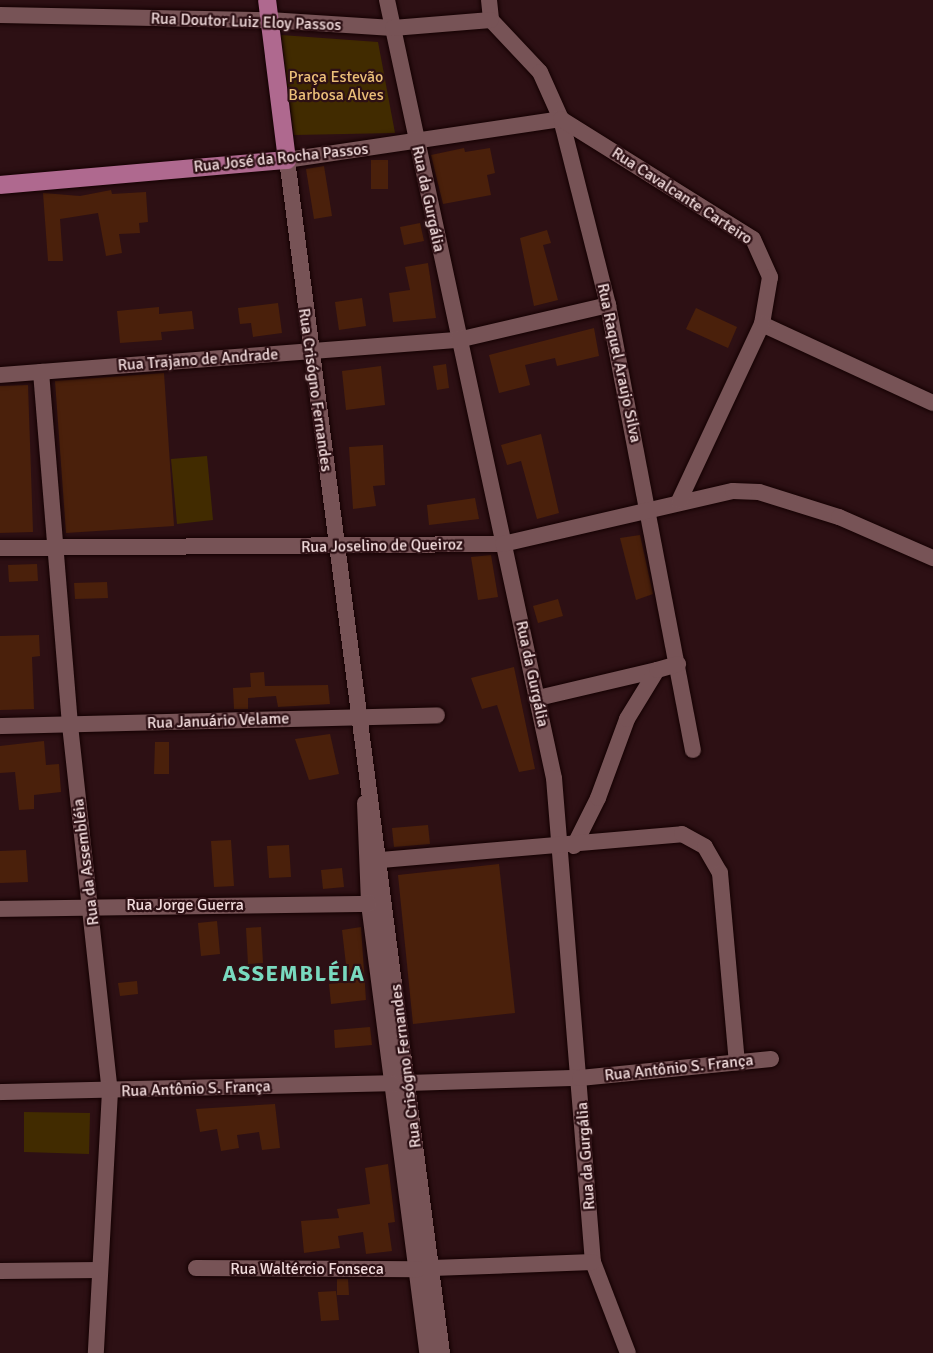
<!DOCTYPE html>
<html>
<head>
<meta charset="utf-8">
<style>
	body { margin:0 }
	#map { position:relative; width:933px; height:1353px; overflow:hidden; background:#2d1014; font-family:Signika,sans-serif }
	div>[style] { position:absolute }
	[style*='--x'] { left:calc(var(--x)*1px); top:calc(var(--y)*1px); width:calc(var(--w)*1px); rotate:calc(var(--a)*1deg) }
	.green>* { inset:0; background:#412b00 }
	.building>* { inset:0; background:#4a200b }
	.roads { filter:drop-shadow(0 0 2px #140002) drop-shadow(0 0 2px #140002) }
	.minor>* { height:16px; margin:-8px; padding:0 8px; transform-origin:8px; border-radius:8px; background:#775356 }
	.major>* { height:18px; margin:-9px; padding:0 9px; transform-origin:9px; border-radius:9px; background:#af698f }
	span { translate:-50% -50%; white-space:nowrap; text-align:center; line-height:1.15; -webkit-text-stroke:4.5px #2d1014; paint-order:stroke }
	.street-label { font-size:16px; color:#f1dbdc }
	.park-label { font-size:16px; color:#eabe78 }
	.district-label { font-size:22px; color:#79d9bf; font-weight:700; letter-spacing:1.5px }
</style>
</head>
<body>
<div id="map">
	<div class="green">
		<i style="clip-path:polygon(281px 35px,378px 42px,395px 133px,294px 135px)"></i>
		<i style="clip-path:polygon(207px 456px,213px 520px,177px 524px,171px 459px)"></i>
		<i style="clip-path:polygon(24px 1112px,90px 1113px,89px 1154px,24px 1152px)"></i>
	</div>
	<div class="building">
		<i style="clip-path:polygon(464px 148px,465px 152px,490px 148px,495px 173px,487px 175px,491px 195px,443px 204px,431px 155px)"></i>
		<i style="clip-path:polygon(371px 160px,388px 160px,388px 189px,371px 189px)"></i>
		<i style="clip-path:polygon(324px 166px,332px 216px,314px 219px,306px 169px)"></i>
		<i style="clip-path:polygon(111px 190px,112px 194px,146px 192px,148px 222px,139px 223px,140px 233px,119px 234px,122px 253px,106px 256px,98px 213px,60px 219px,63px 261px,48px 261px,43px 193px,80px 196px)"></i>
		<i style="clip-path:polygon(420px 223px,424px 241px,404px 245px,400px 227px)"></i>
		<i style="clip-path:polygon(547px 230px,551px 243px,543px 245px,558px 300px,534px 306px,520px 238px)"></i>
		<i style="clip-path:polygon(428px 263px,436px 318px,393px 322px,389px 293px,410px 290px,405px 267px)"></i>
		<i style="clip-path:polygon(362px 298px,366px 326px,339px 330px,335px 302px)"></i>
		<i style="clip-path:polygon(278px 303px,282px 333px,253px 337px,251px 323px,240px 324px,238px 308px)"></i>
		<i style="clip-path:polygon(159px 307px,159px 314px,192px 311px,194px 329px,161px 332px,162px 340px,120px 343px,117px 311px)"></i>
		<i style="clip-path:polygon(696px 308px,737px 327px,728px 348px,686px 329px)"></i>
		<i style="clip-path:polygon(594px 328px,599px 356px,557px 366px,555px 358px,525px 365px,530px 385px,499px 393px,489px 355px)"></i>
		<i style="clip-path:polygon(446px 364px,449px 388px,437px 390px,433px 366px)"></i>
		<i style="clip-path:polygon(381px 366px,385px 405px,346px 410px,342px 371px)"></i>
		<i style="clip-path:polygon(164px 373px,174px 526px,66px 533px,55px 381px)"></i>
		<i style="clip-path:polygon(28px 385px,33px 532px,0 533px,0 386px)"></i>
		<i style="clip-path:polygon(541px 434px,559px 513px,537px 519px,521px 461px,507px 465px,501px 445px)"></i>
		<i style="clip-path:polygon(383px 445px,385px 485px,373px 486px,376px 506px,353px 509px,349px 447px)"></i>
		<i style="clip-path:polygon(475px 498px,479px 519px,429px 525px,427px 505px)"></i>
		<i style="clip-path:polygon(640px 535px,653px 594px,636px 600px,620px 538px)"></i>
		<i style="clip-path:polygon(491px 555px,498px 597px,478px 600px,471px 557px)"></i>
		<i style="clip-path:polygon(37px 564px,38px 581px,9px 582px,8px 565px)"></i>
		<i style="clip-path:polygon(107px 582px,108px 598px,75px 599px,74px 583px)"></i>
		<i style="clip-path:polygon(558px 599px,563px 616px,538px 623px,533px 606px)"></i>
		<i style="clip-path:polygon(39px 635px,40px 656px,32px 657px,34px 709px,0 710px,0 636px)"></i>
		<i style="clip-path:polygon(514px 667px,535px 769px,519px 772px,497px 705px,482px 709px,471px 678px)"></i>
		<i style="clip-path:polygon(264px 672px,265px 686px,328px 685px,330px 704px,278px 707px,276px 696px,248px 698px,248px 709px,234px 709px,233px 688px,251px 687px,250px 673px)"></i>
		<i style="clip-path:polygon(330px 734px,339px 774px,309px 780px,295px 739px)"></i>
		<i style="clip-path:polygon(44px 741px,46px 765px,59px 764px,61px 792px,34px 795px,34px 809px,19px 810px,15px 772px,0 773px,0 746px)"></i>
		<i style="clip-path:polygon(155px 742px,169px 742px,169px 774px,154px 774px)"></i>
		<i style="clip-path:polygon(428px 825px,430px 844px,394px 847px,392px 828px)"></i>
		<i style="clip-path:polygon(231px 840px,234px 886px,214px 887px,211px 841px)"></i>
		<i style="clip-path:polygon(289px 845px,291px 877px,269px 878px,267px 846px)"></i>
		<i style="clip-path:polygon(26px 850px,28px 882px,0 883px,0 851px)"></i>
		<i style="clip-path:polygon(499px 864px,515px 1013px,413px 1024px,398px 875px)"></i>
		<i style="clip-path:polygon(342px 868px,344px 887px,323px 889px,321px 870px)"></i>
		<i style="clip-path:polygon(217px 921px,220px 954px,201px 956px,198px 923px)"></i>
		<i style="clip-path:polygon(261px 927px,263px 963px,248px 964px,246px 928px)"></i>
		<i style="clip-path:polygon(361px 927px,366px 1000px,331px 1004px,329px 984px,348px 982px,342px 930px)"></i>
		<i style="clip-path:polygon(137px 981px,138px 994px,120px 996px,118px 983px)"></i>
		<i style="clip-path:polygon(370px 1027px,372px 1045px,335px 1048px,334px 1030px)"></i>
		<i style="clip-path:polygon(275px 1104px,280px 1148px,262px 1150px,259px 1132px,237px 1135px,239px 1148px,221px 1151px,217px 1129px,200px 1132px,196px 1109px)"></i>
		<i style="clip-path:polygon(388px 1164px,395px 1222px,388px 1223px,392px 1251px,366px 1254px,363px 1232px,338px 1236px,340px 1248px,304px 1253px,301px 1221px,339px 1218px,337px 1209px,370px 1204px,365px 1168px)"></i>
		<i style="clip-path:polygon(337px 1279px,348px 1279px,349px 1295px,337px 1295px)"></i>
		<i style="clip-path:polygon(336px 1291px,339px 1320px,321px 1321px,318px 1292px)"></i>
	</div>
	<div class="roads">
		<div class="minor">
			<i style="--x:387;--y:0;--w:796;--a:77.89"></i>
			<i style="--x:554;--y:778;--w:486;--a:85.4"></i>
			<i style="--x:593;--y:1262;--w:97;--a:69"></i>
			<i style="--x:489;--y:0;--w:20;--a:84"></i>
			<i style="--x:491;--y:20;--w:71;--a:46.7"></i>
			<i style="--x:540;--y:72;--w:51;--a:65.9"></i>
			<i style="--x:561;--y:119;--w:192;--a:75.8"></i>
			<i style="--x:608;--y:305;--w:453;--a:79.2"></i>
			<i style="--x:0;--y:15;--w:269;--a:1.1"></i>
			<i style="--x:269;--y:20;--w:124;--a:3.7"></i>
			<i style="--x:393;--y:28;--w:98;--a:-4.7"></i>
			<i style="--x:762;--y:324;--w:188;--a:24.8"></i>
			<i style="--x:41;--y:372;--w:354;--a:85.3"></i>
			<i style="--x:70;--y:725;--w:368;--a:83.8"></i>
			<i style="--x:110;--y:1091;--w:262;--a:93.1"></i>
			<i style="--x:0;--y:375;--w:459;--a:-4.4"></i>
			<i style="--x:458;--y:340;--w:154;--a:-13.1"></i>
			<i style="--x:0;--y:548;--w:503;--a:-0.46"></i>
			<i style="--x:503;--y:544;--w:236;--a:-13"></i>
			<i style="--x:733;--y:491;--w:26;--a:2"></i>
			<i style="--x:759;--y:492;--w:84;--a:17.4"></i>
			<i style="--x:839;--y:517;--w:103;--a:23.6"></i>
			<i style="--x:538;--y:698;--w:122;--a:-13.2"></i>
			<i style="--x:0;--y:726;--w:437;--a:-1.4"></i>
			<i style="--x:365;--y:803;--w:101;--a:87.7"></i>
			<i style="--x:369;--y:904;--w:453;--a:82.6"></i>
			<i style="--x:574;--y:846;--w:54;--a:-63.4"></i>
			<i style="--x:598;--y:798;--w:84;--a:-69.8"></i>
			<i style="--x:627;--y:719;--w:57;--a:-58.5"></i>
			<i style="--x:657;--y:670;--w:22;--a:-16"></i>
			<i style="--x:381;--y:860;--w:302;--a:-4.9"></i>
			<i style="--x:682;--y:834;--w:26;--a:29"></i>
			<i style="--x:705;--y:847;--w:30;--a:60"></i>
			<i style="--x:720;--y:873;--w:190;--a:84.9"></i>
			<i style="--x:0;--y:909;--w:369;--a:-0.8"></i>
			<i style="--x:407;--y:1083;--w:173;--a:-1.7"></i>
			<i style="--x:580;--y:1078;--w:192;--a:-5.7"></i>
			<i style="--x:0;--y:1092;--w:392;--a:-1.3"></i>
			<i style="--x:196;--y:1268;--w:222;--a:0.3"></i>
			<i style="--x:432;--y:1268;--w:161;--a:-2.1"></i>
			<i style="--x:0;--y:1271;--w:100;--a:-0.6"></i>
			<i style="--x:442;--y:1353;--w:1203;--a:-97.4"></i>
			<i style="--x:287;--y:160;--w:277;--a:-8.5"></i>
			<i style="--x:561;--y:119;--w:226;--a:32"></i>
			<i style="--x:753;--y:239;--w:42;--a:65.9"></i>
			<i style="--x:770;--y:277;--w:48;--a:99.7"></i>
			<i style="--x:762;--y:324;--w:195;--a:115.1"></i>
		</div>
		<div class="major">
			<i style="--x:0;--y:185;--w:288;--a:-5"></i>
			<i style="--x:287;--y:160;--w:161;--a:-97.1"></i>
		</div>
	</div>
	<div class="street-label">
		<span style="left:246px;top:22px;rotate:2deg">Rua Doutor Luiz Eloy Passos</span>
		<span style="left:281px;top:158px;rotate:-6deg">Rua José da Rocha Passos</span>
		<span style="left:682px;top:196px;rotate:33deg">Rua Cavalcante Carteiro</span>
		<span style="left:428px;top:199px;rotate:78deg">Rua da Gurgália</span>
		<span style="left:198px;top:360px;rotate:-4deg">Rua Trajano de Andrade</span>
		<span style="left:619px;top:363px;rotate:78deg">Rua Raquel Araujo Silva</span>
		<span style="left:315px;top:390px;rotate:82deg">Rua Crisógno Fernandes</span>
		<span style="left:382px;top:546px;rotate:-1deg">Rua Joselino de Queiroz</span>
		<span style="left:532px;top:674px;rotate:78deg">Rua da Gurgália</span>
		<span style="left:218px;top:721px;rotate:-2deg">Rua Januário Velame</span>
		<span style="left:86px;top:862px;rotate:-97deg">Rua da Assembléia</span>
		<span style="left:185px;top:905px">Rua Jorge Guerra</span>
		<span style="left:406px;top:1066px;rotate:-97deg">Rua Crisógno Fernandes</span>
		<span style="left:679px;top:1068px;rotate:-6deg">Rua Antônio S. França</span>
		<span style="left:196px;top:1089px;rotate:-2deg">Rua Antônio S. França</span>
		<span style="left:586px;top:1156px;rotate:-94deg">Rua da Gurgália</span>
		<span style="left:307px;top:1269px">Rua Waltércio Fonseca</span>
	</div>
	<div class="park-label">
		<span style="left:336px;top:86px">Praça Estevão<br>Barbosa Alves</span>
	</div>
	<div class="district-label">
		<span style="left:294px;top:974px">ASSEMBLÉIA</span>
	</div>
</div>
</body>
</html>
